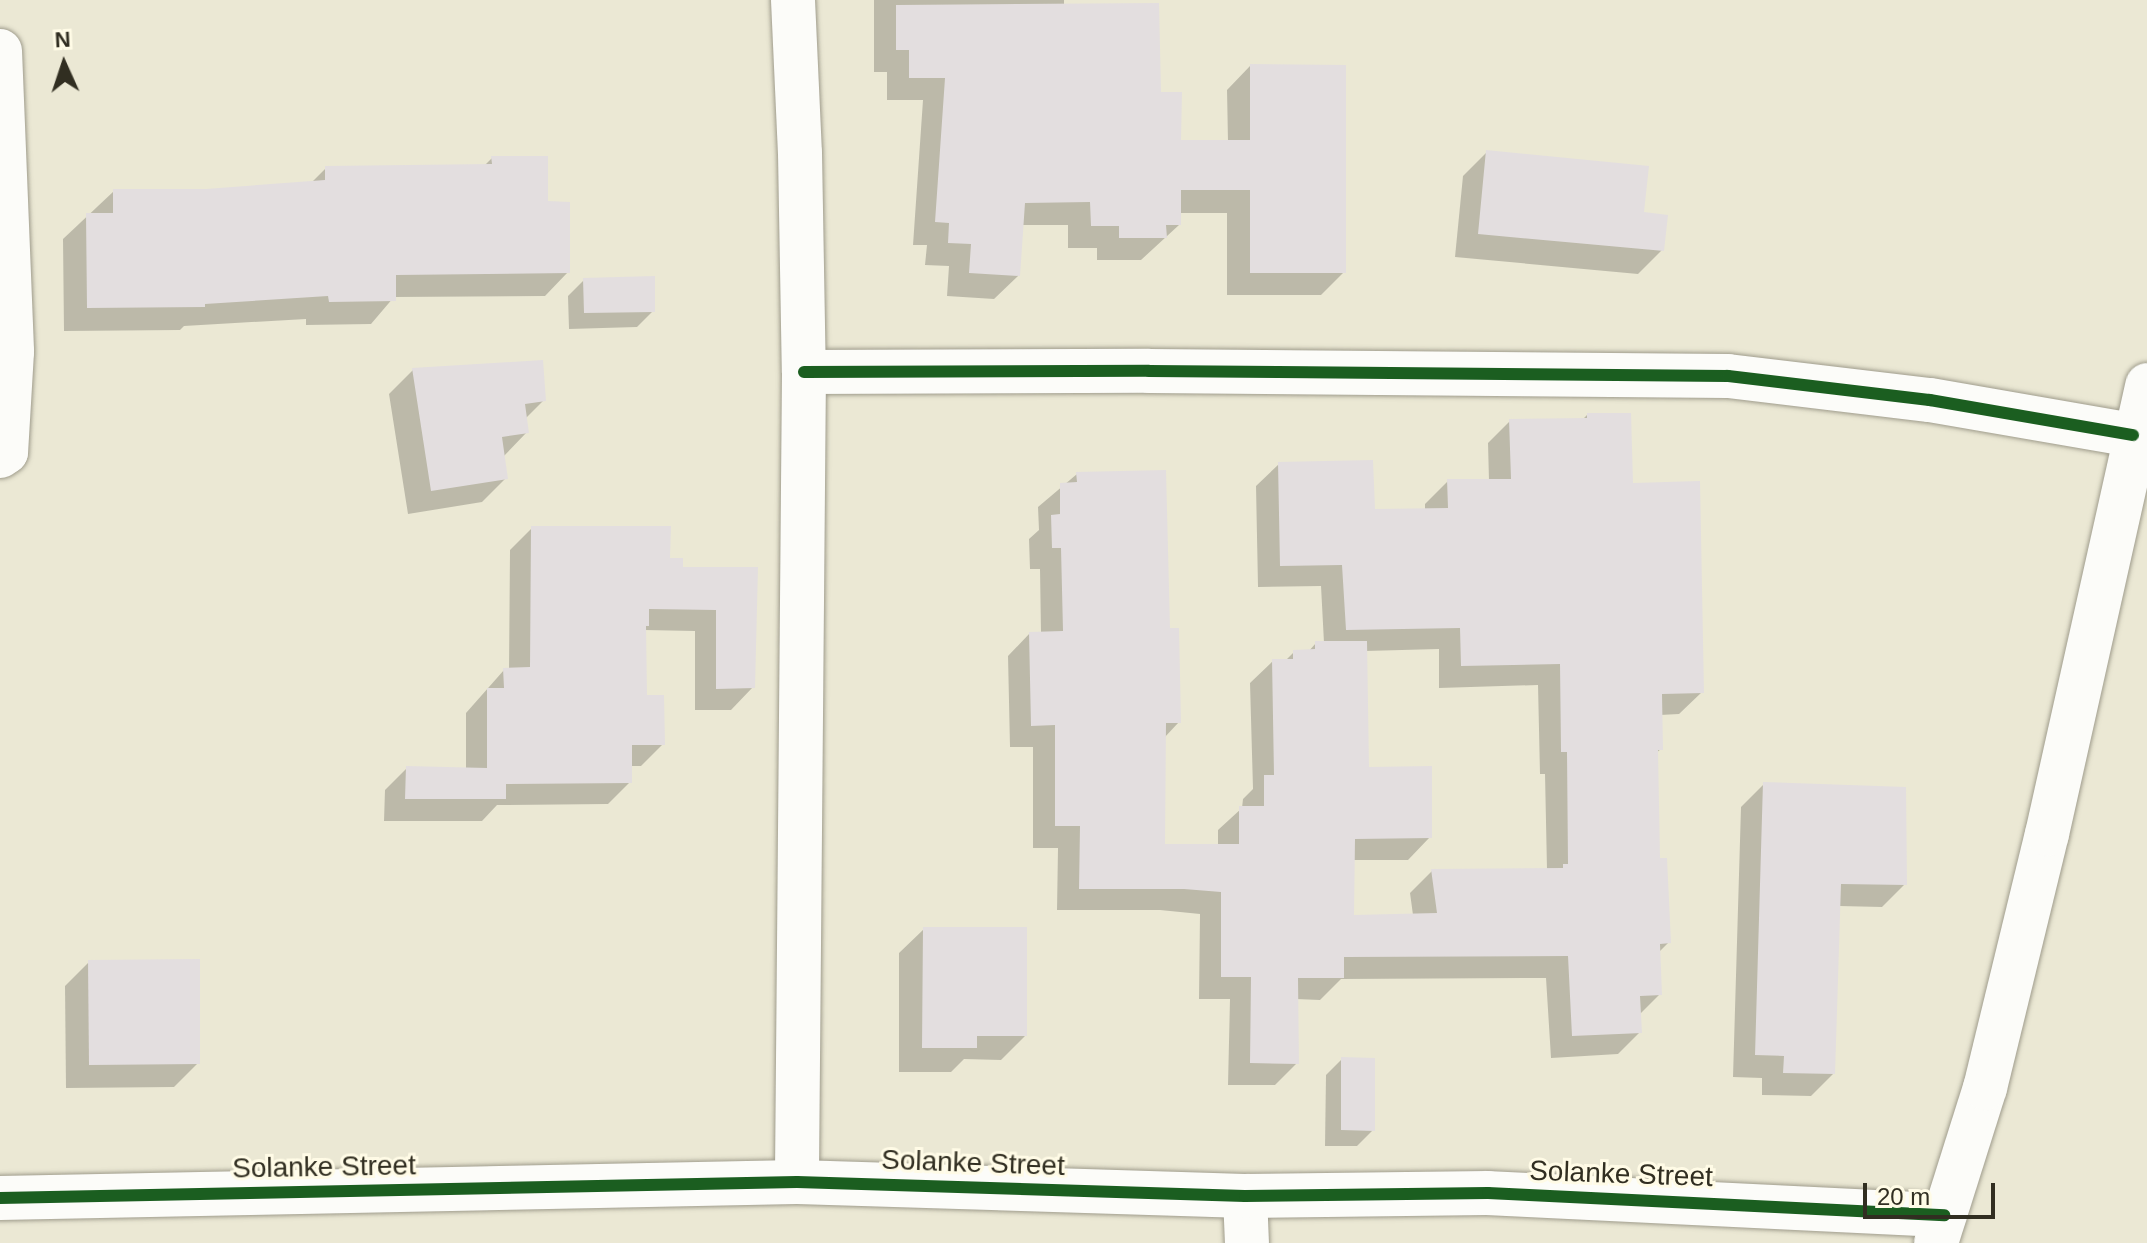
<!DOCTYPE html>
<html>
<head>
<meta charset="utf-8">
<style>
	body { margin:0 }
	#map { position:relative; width:2147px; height:1243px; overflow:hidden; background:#ebe8d4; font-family:Arial,sans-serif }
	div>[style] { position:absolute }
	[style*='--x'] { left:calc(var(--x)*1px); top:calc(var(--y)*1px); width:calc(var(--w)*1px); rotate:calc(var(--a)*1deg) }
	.shadow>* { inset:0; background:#0003 }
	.building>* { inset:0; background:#e3dedf }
	.roads { filter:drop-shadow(0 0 2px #9f9c8c) drop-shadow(0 0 2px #9f9c8c) }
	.minor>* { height:44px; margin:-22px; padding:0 22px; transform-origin:22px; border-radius:22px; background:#fcfcf9 }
	.cycleway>* { height:12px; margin:-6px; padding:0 6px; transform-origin:6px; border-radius:6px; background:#1b5e20 }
	span { translate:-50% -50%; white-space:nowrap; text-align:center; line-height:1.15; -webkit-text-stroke:6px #fffbe6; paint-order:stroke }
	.street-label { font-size:28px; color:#312e21 }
	.north { position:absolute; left:24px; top:24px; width:80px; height:80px; -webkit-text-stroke:6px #fffbe6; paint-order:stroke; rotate:357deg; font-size:22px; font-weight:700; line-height:32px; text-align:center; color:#312e21 }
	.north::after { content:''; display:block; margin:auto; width:28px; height:36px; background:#312e21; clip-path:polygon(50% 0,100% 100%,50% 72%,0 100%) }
	.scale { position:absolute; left:1863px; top:1183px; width:132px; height:36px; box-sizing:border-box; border:4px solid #312e21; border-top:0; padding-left:10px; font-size:24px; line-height:28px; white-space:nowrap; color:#312e21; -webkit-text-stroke:6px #fffbe6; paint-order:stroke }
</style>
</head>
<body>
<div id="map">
	<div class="shadow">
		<i style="clip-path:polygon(874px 0,1064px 0,1064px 5px,1159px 94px,1179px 142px,1228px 142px,1227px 90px,1250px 66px,1344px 272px,1321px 295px,1227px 295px,1227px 213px,1179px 213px,1179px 225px,1141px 260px,1097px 260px,1097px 248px,1068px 248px,1068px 225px,1021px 225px,1018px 276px,994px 299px,947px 296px,949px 266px,925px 265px,927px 245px,913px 245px,923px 100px,887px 100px,887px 72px,874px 72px)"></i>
		<i style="clip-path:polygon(1487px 152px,1642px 214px,1662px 250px,1638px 274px,1455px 257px,1463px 176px)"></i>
		<i style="clip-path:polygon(492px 158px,546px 203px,568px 272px,545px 296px,394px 297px,371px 324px,306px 325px,306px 319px,184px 326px,180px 330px,64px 331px,63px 239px,114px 191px,206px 191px,311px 183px,326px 168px,484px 166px)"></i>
		<i style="clip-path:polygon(584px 280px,653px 311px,637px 327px,569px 329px,568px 296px)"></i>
		<i style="clip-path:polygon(413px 370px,544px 400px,525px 419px,527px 432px,503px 457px,506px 478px,482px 502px,408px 514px,389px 394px)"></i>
		<i style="clip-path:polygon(evenodd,1587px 415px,1631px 485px,1702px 692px,1679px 714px,1660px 715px,1661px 749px,1656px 753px,1658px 860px,1669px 942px,1658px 953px,1660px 994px,1639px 1015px,1640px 1032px,1618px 1054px,1551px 1058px,1546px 978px,1341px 979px,1320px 1000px,1296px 999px,1297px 1063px,1275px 1085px,1228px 1085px,1230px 999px,1199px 999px,1200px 914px,1160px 910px,1057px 910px,1058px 848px,1033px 848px,1033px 747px,1010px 747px,1008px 656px,1030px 633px,1041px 633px,1040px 569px,1030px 569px,1029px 539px,1039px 530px,1038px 507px,1077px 474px,1169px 630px,1179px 722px,1164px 738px,1163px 846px,1218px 846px,1218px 830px,1242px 808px,1243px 799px,1253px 789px,1250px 683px,1273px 661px,1285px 661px,1294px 652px,1308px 652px,1316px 643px,1324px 643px,1321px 586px,1258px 587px,1256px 486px,1279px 464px,1373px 511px,1425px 510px,1425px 504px,1448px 481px,1489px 481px,1488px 443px,1510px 421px,1582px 420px,1587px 415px,1439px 649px,1439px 688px,1538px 685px,1540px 774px,1545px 774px,1547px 870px,1432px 871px,1410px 893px,1413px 915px,1352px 917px,1353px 860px,1408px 860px,1430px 837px,1367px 769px,1365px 651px,1439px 649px)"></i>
		<i style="clip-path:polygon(532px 528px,668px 560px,681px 569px,756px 569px,753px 687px,731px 710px,695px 710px,695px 631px,644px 630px,645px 697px,663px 744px,641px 766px,630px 766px,630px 782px,608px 804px,497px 805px,482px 821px,384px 821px,385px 790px,407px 768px,466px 770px,466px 713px,504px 670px,509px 670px,510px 550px)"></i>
		<i style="clip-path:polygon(1764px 784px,1905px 884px,1882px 907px,1839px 906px,1833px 1074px,1811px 1096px,1762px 1095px,1762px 1078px,1733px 1077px,1741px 807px)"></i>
		<i style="clip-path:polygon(924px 929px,1025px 1036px,1001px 1060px,964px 1059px,951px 1072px,899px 1072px,899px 953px)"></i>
		<i style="clip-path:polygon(89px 962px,198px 1063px,174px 1087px,66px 1088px,65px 986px)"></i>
		<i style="clip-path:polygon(1342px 1059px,1373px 1130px,1357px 1146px,1325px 1146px,1326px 1075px)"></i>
	</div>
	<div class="building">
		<i style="clip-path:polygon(1159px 3px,1161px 92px,1182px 92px,1181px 140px,1250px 140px,1250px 64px,1346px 65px,1346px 273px,1250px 273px,1250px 190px,1181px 190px,1181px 225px,1166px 225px,1167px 238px,1119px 238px,1119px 226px,1091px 226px,1090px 202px,1025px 203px,1020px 276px,969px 273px,971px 244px,948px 243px,949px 223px,935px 222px,945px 78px,909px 78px,909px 50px,896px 50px,896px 5px)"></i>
		<i style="clip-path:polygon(1486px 150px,1649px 166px,1644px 212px,1668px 215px,1664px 251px,1478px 234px)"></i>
		<i style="clip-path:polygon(491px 156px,548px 156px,548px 201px,570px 202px,570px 273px,396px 275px,396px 301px,329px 302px,328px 296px,205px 304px,205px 307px,87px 308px,86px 213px,113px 213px,113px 189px,206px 189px,325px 180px,325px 166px,492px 164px)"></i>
		<i style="clip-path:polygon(655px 276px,655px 312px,584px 313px,583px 278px)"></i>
		<i style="clip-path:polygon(543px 360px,546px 401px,525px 404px,529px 433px,502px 437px,508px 479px,431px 491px,412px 368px)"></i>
		<i style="clip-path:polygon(1587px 413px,1631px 413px,1633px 483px,1700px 481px,1704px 693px,1662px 694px,1663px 750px,1658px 750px,1660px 858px,1667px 858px,1671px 943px,1660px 944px,1662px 995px,1640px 996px,1642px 1033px,1572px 1036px,1568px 956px,1344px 957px,1344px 978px,1298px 978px,1299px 1064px,1250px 1063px,1251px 977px,1221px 977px,1221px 892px,1184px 889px,1079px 889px,1080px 826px,1055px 826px,1055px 725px,1031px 726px,1029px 632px,1063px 631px,1061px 548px,1052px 548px,1051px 515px,1060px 514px,1060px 483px,1077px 482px,1076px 472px,1166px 470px,1170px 628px,1179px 628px,1181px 723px,1166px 723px,1165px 844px,1239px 844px,1239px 806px,1264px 806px,1264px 775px,1274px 775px,1272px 659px,1293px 659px,1293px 650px,1315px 649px,1315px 641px,1367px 641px,1369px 767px,1432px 766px,1432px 838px,1355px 839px,1354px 915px,1437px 913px,1431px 869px,1563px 868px,1563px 864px,1568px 864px,1567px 752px,1561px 752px,1560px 664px,1461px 666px,1460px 628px,1346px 630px,1342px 565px,1280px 566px,1278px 462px,1373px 460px,1375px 509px,1448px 508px,1447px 479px,1511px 479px,1509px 419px,1587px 418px)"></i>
		<i style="clip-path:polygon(531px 526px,671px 526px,670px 558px,683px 558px,683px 567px,758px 567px,755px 688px,716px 689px,716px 610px,649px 609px,649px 626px,646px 626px,647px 695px,664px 695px,665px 745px,632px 745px,632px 783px,506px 784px,506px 799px,405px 799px,406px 766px,487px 768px,487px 688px,504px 688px,503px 668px,530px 667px)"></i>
		<i style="clip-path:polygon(1763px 782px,1906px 787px,1907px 885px,1841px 884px,1835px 1074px,1783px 1073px,1784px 1056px,1755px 1055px)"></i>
		<i style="clip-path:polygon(923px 927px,1027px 927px,1027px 1036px,977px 1036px,977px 1048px,922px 1048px)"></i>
		<i style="clip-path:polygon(200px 959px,200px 1064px,89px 1065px,88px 960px)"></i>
		<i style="clip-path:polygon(1341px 1057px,1375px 1058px,1375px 1131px,1341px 1130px)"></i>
	</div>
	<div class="roads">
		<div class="minor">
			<i style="--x:793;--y:0;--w:153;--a:87.4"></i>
			<i style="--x:800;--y:153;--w:219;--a:89"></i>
			<i style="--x:804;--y:372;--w:810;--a:90.5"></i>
			<i style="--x:0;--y:51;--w:301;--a:87.7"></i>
			<i style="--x:12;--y:352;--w:100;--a:93.4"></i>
			<i style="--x:6;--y:452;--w:7;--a:146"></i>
			<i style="--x:804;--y:372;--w:345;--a:-0.2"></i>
			<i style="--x:1149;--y:371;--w:579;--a:0.49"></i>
			<i style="--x:1728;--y:376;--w:203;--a:6.8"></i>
			<i style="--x:1930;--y:400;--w:206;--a:9.8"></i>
			<i style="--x:1245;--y:1196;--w:47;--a:87.6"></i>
			<i style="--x:0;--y:1198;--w:797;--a:-1.15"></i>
			<i style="--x:797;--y:1182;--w:448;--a:1.8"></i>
			<i style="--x:1245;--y:1196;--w:243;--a:-0.7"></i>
			<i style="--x:1488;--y:1193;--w:457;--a:2.8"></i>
			<i style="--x:1936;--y:1243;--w:163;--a:-72.5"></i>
			<i style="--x:1985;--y:1088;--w:261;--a:-76.3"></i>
			<i style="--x:2047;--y:834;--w:460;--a:-77.4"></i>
		</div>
	</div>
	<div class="cycleway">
		<i style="--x:804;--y:372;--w:345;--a:-0.2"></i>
		<i style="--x:1149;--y:371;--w:579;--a:0.49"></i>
		<i style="--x:1728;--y:376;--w:203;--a:6.8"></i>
		<i style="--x:1930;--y:400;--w:206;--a:9.8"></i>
		<i style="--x:0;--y:1198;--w:797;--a:-1.15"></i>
		<i style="--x:797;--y:1182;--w:448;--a:1.8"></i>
		<i style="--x:1245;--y:1196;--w:243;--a:-0.7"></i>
		<i style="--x:1488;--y:1193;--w:457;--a:2.8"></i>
	</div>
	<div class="street-label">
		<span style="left:973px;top:1163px;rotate:2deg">Solanke Street</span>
		<span style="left:324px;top:1167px;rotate:-1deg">Solanke Street</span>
		<span style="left:1621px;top:1174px;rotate:2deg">Solanke Street</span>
	</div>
	<div class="north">N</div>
	<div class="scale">20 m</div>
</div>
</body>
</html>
